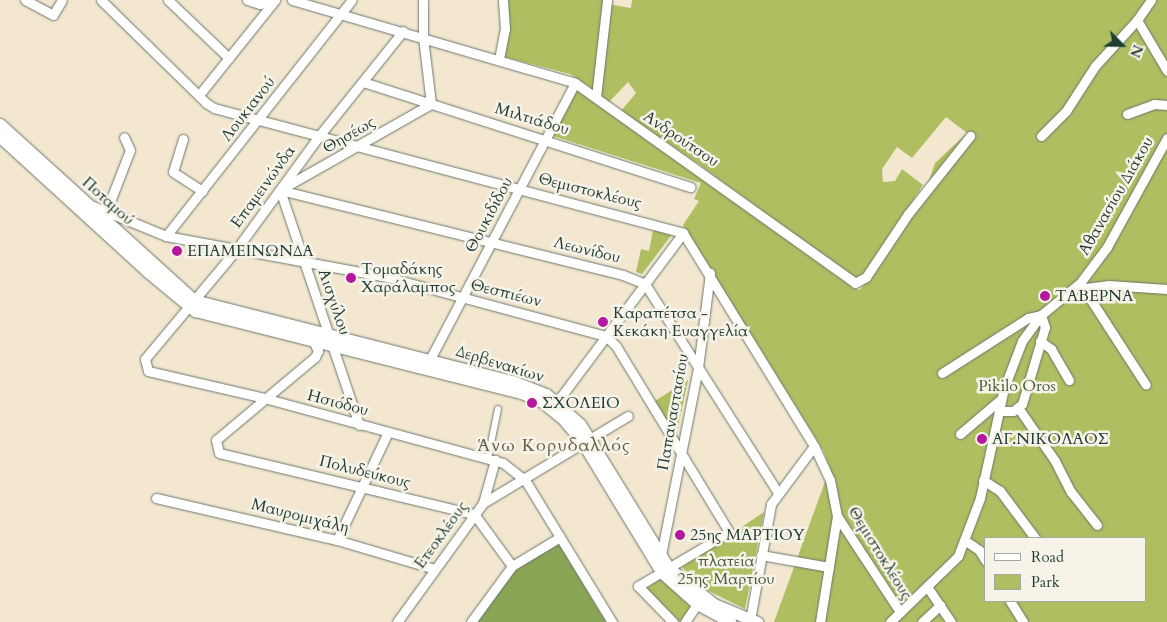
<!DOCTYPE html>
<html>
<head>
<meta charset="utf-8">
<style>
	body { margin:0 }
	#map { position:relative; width:1167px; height:622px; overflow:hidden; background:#f3e7d0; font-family:Cardo,serif }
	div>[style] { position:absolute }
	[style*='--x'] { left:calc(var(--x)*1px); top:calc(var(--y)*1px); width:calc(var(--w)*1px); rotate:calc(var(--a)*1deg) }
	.green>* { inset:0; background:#afbe61 }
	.forest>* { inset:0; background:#8ba557 }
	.roads { filter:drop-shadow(0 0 1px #69786b) drop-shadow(0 0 1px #69786b) }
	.pedestrian>* { height:6px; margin:-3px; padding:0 3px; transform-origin:3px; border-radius:3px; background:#fff }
	.minor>* { height:9px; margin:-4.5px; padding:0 4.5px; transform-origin:4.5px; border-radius:4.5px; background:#fff }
	.tertiary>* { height:11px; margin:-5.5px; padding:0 5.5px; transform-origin:5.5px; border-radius:5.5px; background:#fff }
	.dots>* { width:14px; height:14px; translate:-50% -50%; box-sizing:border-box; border:2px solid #f7f3e8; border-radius:50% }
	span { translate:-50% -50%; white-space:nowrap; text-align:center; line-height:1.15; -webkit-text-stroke:5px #f7f3e8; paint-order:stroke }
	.street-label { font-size:16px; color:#1f3d34 }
	.poi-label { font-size:16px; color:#1f3d34 }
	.left { translate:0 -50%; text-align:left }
	.park-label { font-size:16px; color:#435d3f }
	.neighbourhood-label { font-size:18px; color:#626148; letter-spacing:1px }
	.legend { position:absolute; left:984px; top:537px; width:162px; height:65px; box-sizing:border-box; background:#f7f3e8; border:1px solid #a1aaa0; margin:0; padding:6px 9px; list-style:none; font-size:15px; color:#1f3d34 }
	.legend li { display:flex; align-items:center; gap:10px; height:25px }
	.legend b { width:25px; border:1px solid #a1aaa0 }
	.north { position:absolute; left:1097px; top:20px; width:50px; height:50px; -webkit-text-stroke:4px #f7f3e8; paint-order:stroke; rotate:113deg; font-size:14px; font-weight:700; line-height:20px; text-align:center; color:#1f3d34 }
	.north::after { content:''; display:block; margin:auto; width:18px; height:22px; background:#1f3d34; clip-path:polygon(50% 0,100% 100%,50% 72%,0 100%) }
</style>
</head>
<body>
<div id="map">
	<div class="green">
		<i style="clip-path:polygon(505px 0,604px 0,593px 89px,570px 74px,501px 56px)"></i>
		<i style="clip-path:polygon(evenodd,632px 0,1167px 0,1167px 622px,774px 622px,830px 468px,823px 450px,683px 225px,699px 201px,694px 199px,701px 183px,550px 135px,577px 87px,809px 251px,853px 288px,860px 290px,922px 201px,935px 163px,967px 133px,946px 117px,912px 158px,897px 147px,882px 169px,883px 182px,895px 181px,902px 169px,923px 185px,865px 275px,858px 278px,849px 275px,697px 163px,621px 111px,636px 93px,628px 82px,609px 102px,600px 95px,607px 4px,631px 8px,632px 0,986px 538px,1146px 538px,1146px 601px,986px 601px,986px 538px)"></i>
		<i style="clip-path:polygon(654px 225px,673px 233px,642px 274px,636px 272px,641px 249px,649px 251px)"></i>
		<i style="clip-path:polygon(688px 380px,676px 436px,655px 401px)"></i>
		<i style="clip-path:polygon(764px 512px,745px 609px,701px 587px,682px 567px)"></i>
		<i style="clip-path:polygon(661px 578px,691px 607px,680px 622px,646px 589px)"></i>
	</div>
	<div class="forest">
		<i style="clip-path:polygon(558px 542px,606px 622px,476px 622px,516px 570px)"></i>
	</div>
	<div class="roads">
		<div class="pedestrian">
			<i style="--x:488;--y:458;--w:50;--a:-78.5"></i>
		</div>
		<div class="minor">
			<i style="--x:25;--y:0;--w:32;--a:28"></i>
			<i style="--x:53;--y:15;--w:17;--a:-59"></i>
			<i style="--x:101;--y:0;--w:147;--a:44.4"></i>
			<i style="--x:206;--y:103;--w:9;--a:32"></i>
			<i style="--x:214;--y:108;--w:485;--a:14.9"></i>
			<i style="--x:683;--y:233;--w:250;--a:58.4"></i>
			<i style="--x:814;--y:446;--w:38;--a:65"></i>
			<i style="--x:830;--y:480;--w:37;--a:79"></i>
			<i style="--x:837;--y:516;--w:115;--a:56.7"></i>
			<i style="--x:168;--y:0;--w:84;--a:43.6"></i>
			<i style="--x:247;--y:0;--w:14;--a:17"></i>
			<i style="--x:260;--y:4;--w:10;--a:-24"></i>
			<i style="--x:292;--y:0;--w:295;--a:16.3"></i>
			<i style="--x:575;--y:83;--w:344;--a:35.5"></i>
			<i style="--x:855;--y:283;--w:13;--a:-29"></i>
			<i style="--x:866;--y:277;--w:76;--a:-56.3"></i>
			<i style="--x:908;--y:214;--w:100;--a:-51.5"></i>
			<i style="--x:1151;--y:0;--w:24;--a:125"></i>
			<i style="--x:1137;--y:20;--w:59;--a:59.5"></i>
			<i style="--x:403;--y:31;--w:134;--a:128.7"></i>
			<i style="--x:319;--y:136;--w:141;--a:126.1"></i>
			<i style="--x:236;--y:250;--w:142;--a:129.9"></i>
			<i style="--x:145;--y:359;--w:12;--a:76"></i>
			<i style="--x:148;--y:371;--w:119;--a:13.1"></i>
			<i style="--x:264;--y:398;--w:248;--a:15.2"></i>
			<i style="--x:503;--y:463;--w:28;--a:38"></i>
			<i style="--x:525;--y:480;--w:167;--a:58.5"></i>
			<i style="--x:499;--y:59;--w:31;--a:-79"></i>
			<i style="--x:505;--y:29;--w:29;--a:-94"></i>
			<i style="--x:363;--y:82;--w:344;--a:17.8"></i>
			<i style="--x:199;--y:95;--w:122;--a:-51.3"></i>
			<i style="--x:596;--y:97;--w:98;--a:-83.5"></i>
			<i style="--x:1127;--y:114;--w:29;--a:-20"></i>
			<i style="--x:1154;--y:104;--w:13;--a:4"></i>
			<i style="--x:1041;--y:136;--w:35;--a:-45"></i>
			<i style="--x:1066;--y:111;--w:54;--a:-57.2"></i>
			<i style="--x:1095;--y:66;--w:62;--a:-47.6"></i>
			<i style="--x:183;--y:139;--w:34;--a:107"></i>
			<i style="--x:173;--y:172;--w:35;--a:33"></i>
			<i style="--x:283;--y:188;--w:170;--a:-29.6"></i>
			<i style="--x:431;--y:104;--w:67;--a:-96.8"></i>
			<i style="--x:423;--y:37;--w:37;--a:-90"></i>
			<i style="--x:280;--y:190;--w:353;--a:13.9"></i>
			<i style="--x:623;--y:275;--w:24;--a:22"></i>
			<i style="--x:645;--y:284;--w:248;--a:57.5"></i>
			<i style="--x:280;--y:190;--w:248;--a:71.4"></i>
			<i style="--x:93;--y:206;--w:79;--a:22.3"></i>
			<i style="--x:166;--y:236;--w:225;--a:10.5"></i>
			<i style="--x:387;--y:277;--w:227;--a:15.1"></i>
			<i style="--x:606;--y:336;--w:14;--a:45"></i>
			<i style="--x:616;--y:346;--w:218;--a:58.7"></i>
			<i style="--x:729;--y:532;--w:106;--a:149.3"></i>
			<i style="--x:638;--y:586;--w:50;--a:45.8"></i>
			<i style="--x:106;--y:212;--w:66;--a:-68.8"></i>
			<i style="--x:130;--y:150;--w:14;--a:-115"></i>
			<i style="--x:166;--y:236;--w:300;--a:-51.8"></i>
			<i style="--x:1080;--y:283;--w:121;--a:57.1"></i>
			<i style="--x:1085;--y:288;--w:23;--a:-7"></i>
			<i style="--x:1108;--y:285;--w:59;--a:3.9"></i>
			<i style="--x:313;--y:341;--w:11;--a:63"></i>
			<i style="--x:318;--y:351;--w:7;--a:117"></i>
			<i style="--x:315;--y:357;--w:129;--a:140"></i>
			<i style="--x:216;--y:440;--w:13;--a:77"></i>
			<i style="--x:219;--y:453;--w:262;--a:13.5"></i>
			<i style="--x:474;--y:514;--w:64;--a:53.8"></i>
			<i style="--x:1040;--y:341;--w:14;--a:36"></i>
			<i style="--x:1051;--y:349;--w:36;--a:60"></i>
			<i style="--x:429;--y:361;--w:314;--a:-62.3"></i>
			<i style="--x:942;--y:373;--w:102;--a:-32.6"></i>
			<i style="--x:1028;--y:318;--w:13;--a:-13"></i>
			<i style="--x:1041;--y:315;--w:13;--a:72"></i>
			<i style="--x:1045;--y:327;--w:80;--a:106.6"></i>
			<i style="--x:1022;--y:404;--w:11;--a:142"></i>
			<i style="--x:1013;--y:411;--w:14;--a:180"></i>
			<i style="--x:557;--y:402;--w:211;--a:-53.3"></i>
			<i style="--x:1019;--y:409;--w:63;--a:55.3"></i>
			<i style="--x:1055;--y:461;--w:35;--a:63"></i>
			<i style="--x:1071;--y:492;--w:42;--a:51.8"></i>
			<i style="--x:960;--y:434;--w:52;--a:-40.4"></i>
			<i style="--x:983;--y:480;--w:20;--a:33"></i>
			<i style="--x:1000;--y:491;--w:59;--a:53.3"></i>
			<i style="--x:156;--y:498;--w:186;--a:13.1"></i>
			<i style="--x:337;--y:540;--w:102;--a:16.5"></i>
			<i style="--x:483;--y:503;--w:169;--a:-31"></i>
			<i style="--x:337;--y:540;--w:119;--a:-64.7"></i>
			<i style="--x:966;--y:541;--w:16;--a:35"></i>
			<i style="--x:979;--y:550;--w:13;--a:58"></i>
			<i style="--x:661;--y:555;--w:191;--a:-78.8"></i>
			<i style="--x:698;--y:368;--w:96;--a:-82.8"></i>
			<i style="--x:761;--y:555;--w:69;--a:10"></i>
			<i style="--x:928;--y:588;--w:41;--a:55.9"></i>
			<i style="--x:1010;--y:601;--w:25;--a:58"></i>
			<i style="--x:750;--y:620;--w:118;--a:-79.7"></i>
			<i style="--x:771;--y:504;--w:72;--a:-53.4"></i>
			<i style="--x:397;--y:622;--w:147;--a:-54.1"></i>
			<i style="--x:483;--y:503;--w:45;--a:-74.4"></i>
			<i style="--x:471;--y:622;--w:69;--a:-53.8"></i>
			<i style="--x:512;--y:566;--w:56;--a:-31.1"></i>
			<i style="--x:685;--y:622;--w:22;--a:-56"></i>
			<i style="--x:820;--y:622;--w:107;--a:-80.9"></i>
			<i style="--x:890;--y:622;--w:95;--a:-44.1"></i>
			<i style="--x:958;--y:556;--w:62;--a:-69.2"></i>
			<i style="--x:980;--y:498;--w:113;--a:-77.7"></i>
			<i style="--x:1004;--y:388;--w:50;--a:-69"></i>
			<i style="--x:1022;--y:341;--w:32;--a:-54"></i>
			<i style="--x:1041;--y:315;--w:50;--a:-39.4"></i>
			<i style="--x:1080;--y:283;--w:45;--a:-53.1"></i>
			<i style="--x:1107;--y:247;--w:124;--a:-61.2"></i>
			<i style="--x:922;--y:622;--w:25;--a:-43"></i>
		</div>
		<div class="tertiary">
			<i style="--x:0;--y:124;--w:262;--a:42.2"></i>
			<i style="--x:194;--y:300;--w:328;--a:14.3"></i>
			<i style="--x:512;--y:381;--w:36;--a:21"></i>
			<i style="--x:546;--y:394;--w:45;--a:41.4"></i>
			<i style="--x:580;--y:424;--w:169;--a:58.3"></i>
			<i style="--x:669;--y:568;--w:58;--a:38.7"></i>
			<i style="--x:714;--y:604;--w:47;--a:22.7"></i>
			<i style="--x:0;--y:137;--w:202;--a:42.4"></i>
			<i style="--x:149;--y:273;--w:60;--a:39.6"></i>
			<i style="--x:195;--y:311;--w:336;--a:14.1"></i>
			<i style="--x:521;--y:393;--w:23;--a:23"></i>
			<i style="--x:542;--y:402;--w:27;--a:39"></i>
			<i style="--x:563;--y:419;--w:30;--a:50"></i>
			<i style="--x:582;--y:442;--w:153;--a:58.6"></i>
			<i style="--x:662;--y:573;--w:47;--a:41.5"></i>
			<i style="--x:697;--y:604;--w:38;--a:28"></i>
		</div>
	</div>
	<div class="dots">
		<i style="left:177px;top:251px;background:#b5179e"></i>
		<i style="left:351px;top:278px;background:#b5179e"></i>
		<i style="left:1045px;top:296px;background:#b5179e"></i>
		<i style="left:603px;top:322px;background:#b5179e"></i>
		<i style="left:532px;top:403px;background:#b5179e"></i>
		<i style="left:982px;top:439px;background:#b5179e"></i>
		<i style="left:680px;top:535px;background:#b5179e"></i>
	</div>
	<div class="street-label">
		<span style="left:248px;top:109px;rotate:-52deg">Λουκιανού</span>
		<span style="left:532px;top:119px;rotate:17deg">Μιλτιάδου</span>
		<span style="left:349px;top:135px;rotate:-30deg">Θησέως</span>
		<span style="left:681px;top:139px;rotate:34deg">Ανδρούτσου</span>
		<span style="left:263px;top:187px;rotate:-54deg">Επαμεινώνδα</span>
		<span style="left:590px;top:191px;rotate:14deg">Θεμιστοκλέους</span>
		<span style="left:1116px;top:196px;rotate:-60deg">Αθανασίου Διάκου</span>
		<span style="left:108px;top:201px;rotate:42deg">Ποταμού</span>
		<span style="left:489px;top:215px;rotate:-62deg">Θουκιδίδου</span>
		<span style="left:587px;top:250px;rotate:14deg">Λεωνίδου</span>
		<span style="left:506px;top:293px;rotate:14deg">Θεσπιέων</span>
		<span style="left:334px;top:302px;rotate:71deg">Αισχύλου</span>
		<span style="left:500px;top:364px;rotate:17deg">Δερβενακίων</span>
		<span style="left:338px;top:403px;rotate:15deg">Ησιόδου</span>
		<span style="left:673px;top:412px;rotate:-80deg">Παπαναστασίου</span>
		<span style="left:365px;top:472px;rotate:14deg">Πολυδεύκους</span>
		<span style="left:300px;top:516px;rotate:14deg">Μαυρομιχάλη</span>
		<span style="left:441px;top:535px;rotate:-54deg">Ετεοκλέους</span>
		<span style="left:880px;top:553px;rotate:58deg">Θεμιστοκλέους</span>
	</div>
	<div class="poi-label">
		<span class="left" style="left:187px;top:251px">ΕΠΑΜΕΙΝΩΝΔΑ</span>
		<span class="left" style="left:361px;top:278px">Τομαδάκης<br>Χαράλαμπος</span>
		<span class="left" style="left:1055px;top:296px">ΤΑΒΕΡΝΑ</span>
		<span class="left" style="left:613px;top:322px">Καραπέτσα -<br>Κεκάκη Ευαγγελία</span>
		<span class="left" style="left:542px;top:403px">ΣΧΟΛΕΙΟ</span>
		<span class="left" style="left:992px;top:439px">ΑΓ.ΝΙΚΟΛΑΟΣ</span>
		<span class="left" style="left:690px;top:535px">25ης ΜΑΡΤΙΟΥ</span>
	</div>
	<div class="park-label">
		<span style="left:1017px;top:386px">Pikilo Oros</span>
		<span style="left:726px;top:570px">πλατεία<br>25ης Μαρτίου</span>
	</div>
	<div class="neighbourhood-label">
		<span style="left:554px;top:446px">Άνω Κορυδαλλός</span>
	</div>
	<ul class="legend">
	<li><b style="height:6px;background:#fff"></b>Road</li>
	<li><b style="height:14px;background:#afbe61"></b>Park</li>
	</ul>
	<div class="north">N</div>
</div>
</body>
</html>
